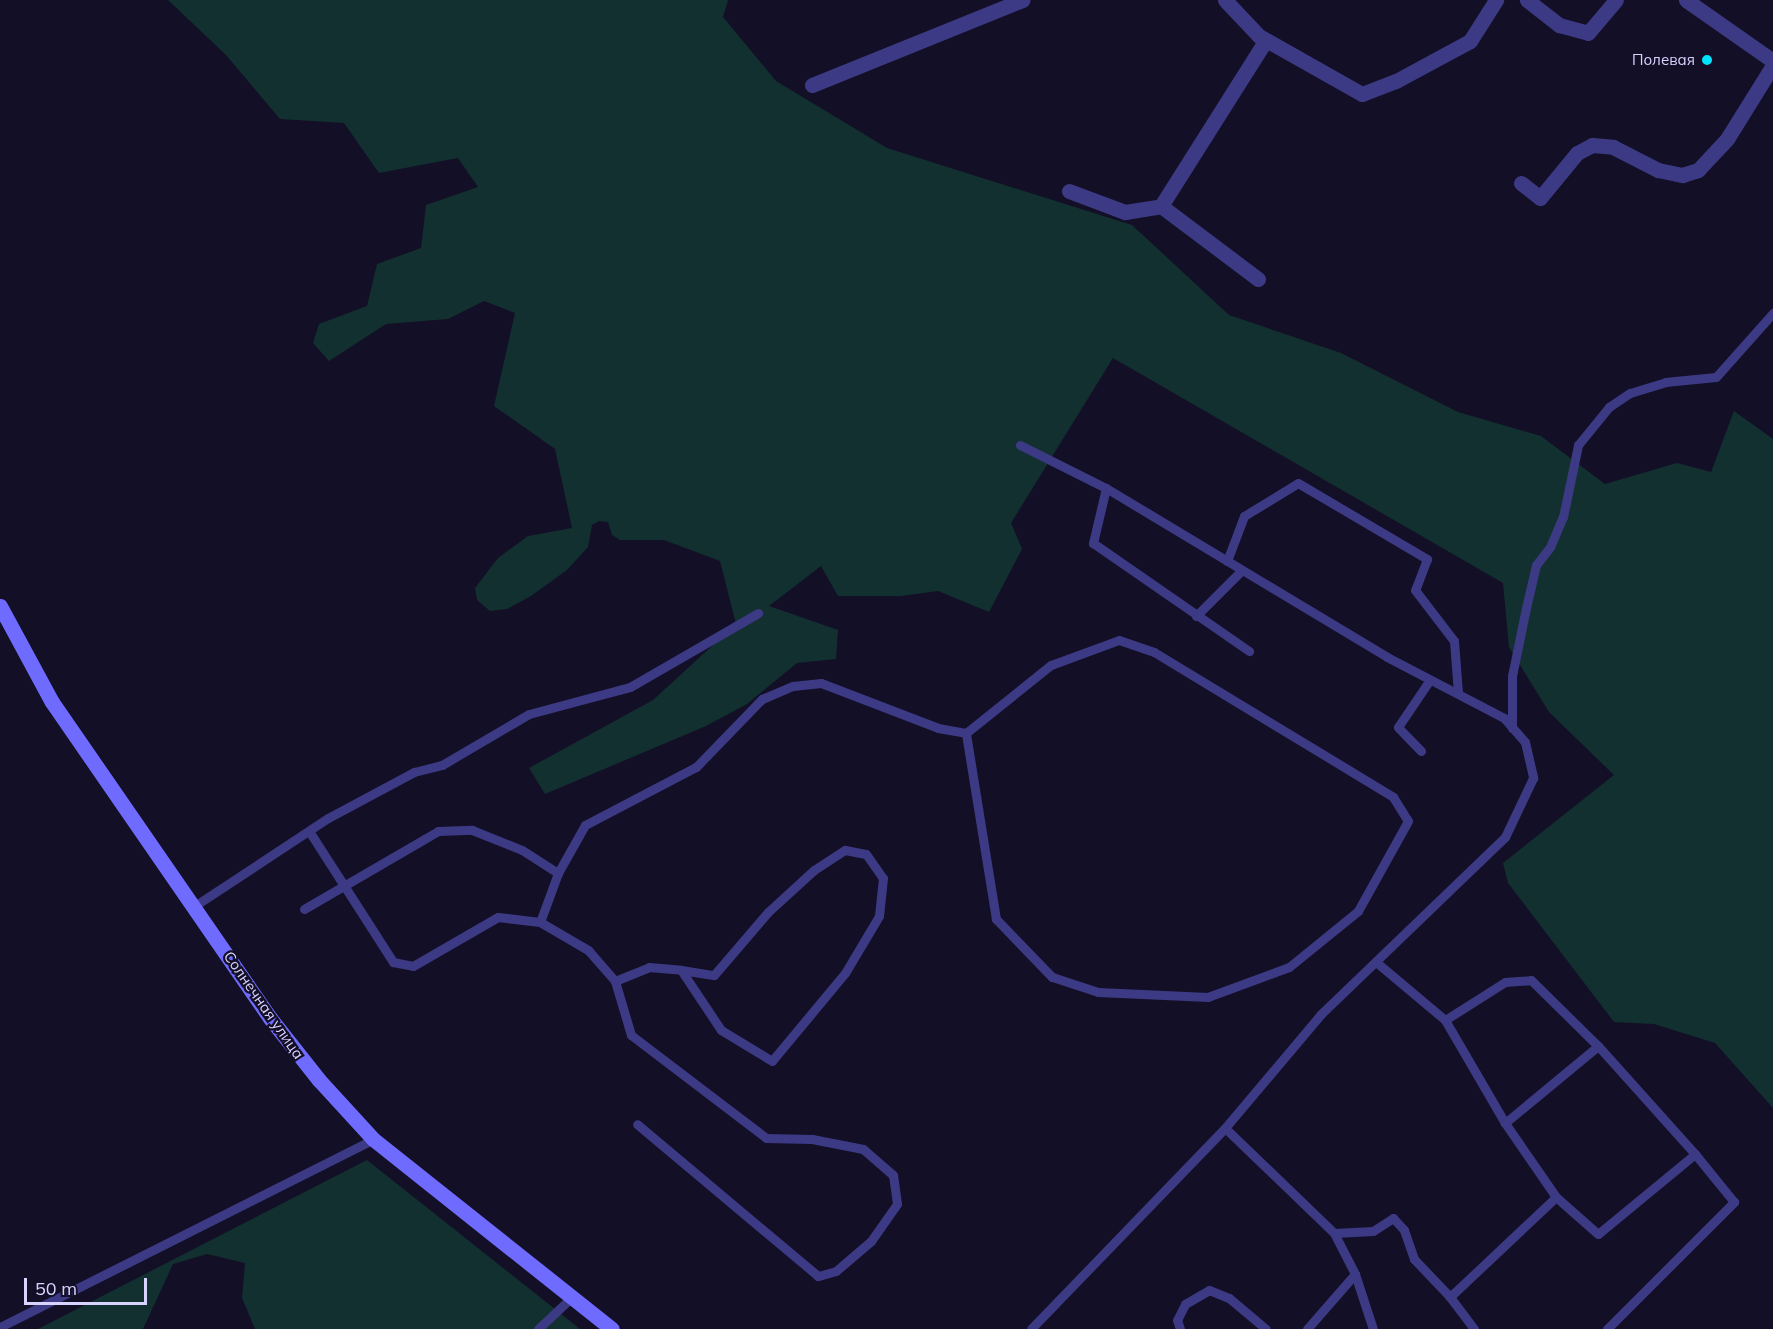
<!DOCTYPE html>
<html>
<head>
<meta charset="utf-8">
<style>
	body { margin:0 }
	#map { position:relative; width:1773px; height:1329px; overflow:hidden; background:#130f26; font-family:Mulish,sans-serif }
	div>[style] { position:absolute }
	[style*='--x'] { left:calc(var(--x)*1px); top:calc(var(--y)*1px); width:calc(var(--w)*1px); rotate:calc(var(--a)*1deg) }
	.green>* { inset:0; background:#12302f }
	.lane>* { height:9px; margin:-4.5px; padding:0 4.5px; transform-origin:4.5px; border-radius:4.5px; background:#3d3a85 }
	.street>* { height:15px; margin:-7.5px; padding:0 7.5px; transform-origin:7.5px; border-radius:7.5px; background:#3d3a85 }
	.secondary>* { height:15px; margin:-7.5px; padding:0 7.5px; transform-origin:7.5px; border-radius:7.5px; background:#6f6bff }
	.dots>* { width:16px; height:16px; translate:-50% -50%; box-sizing:border-box; border:3px solid #130f26; border-radius:50% }
	span { translate:-50% -50%; white-space:nowrap; text-align:center; line-height:1.15; -webkit-text-stroke:4.5px #130f26; paint-order:stroke }
	.poi-label { font-size:15px; color:#d9d4ff }
	.right { translate:-100% -50%; text-align:right }
	.street-label { font-size:15px; color:#d9d4ff }
	.scale { position:absolute; left:24px; top:1278px; width:123px; height:27px; box-sizing:border-box; border:3px solid #d9d4ff; border-top:0; padding-left:8px; font-size:18px; line-height:21px; white-space:nowrap; color:#d9d4ff; -webkit-text-stroke:4px #130f26; paint-order:stroke }
</style>
</head>
<body>
<div id="map">
	<div class="green">
		<i style="clip-path:polygon(168px 0,728px 0,723px 17px,776px 81px,887px 148px,1132px 225px,1229px 315px,1341px 353px,1458px 412px,1541px 436px,1605px 484px,1677px 463px,1711px 472px,1734px 411px,1773px 439px,1773px 1108px,1715px 1043px,1654px 1024px,1614px 1022px,1508px 883px,1503px 863px,1614px 775px,1549px 712px,1509px 647px,1503px 583px,1113px 358px,1011px 523px,1022px 549px,989px 612px,938px 591px,901px 596px,838px 596px,821px 566px,769px 606px,838px 630px,836px 659px,797px 663px,747px 704px,706px 726px,545px 794px,529px 768px,653px 700px,736px 624px,720px 561px,664px 540px,620px 540px,612px 535px,608px 522px,599px 521px,592px 525px,588px 547px,567px 570px,531px 596px,507px 609px,490px 611px,477px 600px,475px 588px,498px 558px,528px 536px,572px 528px,555px 449px,494px 406px,515px 313px,484px 301px,448px 319px,386px 324px,329px 361px,313px 343px,319px 324px,367px 306px,377px 264px,421px 248px,426px 205px,478px 187px,458px 158px,379px 173px,344px 123px,280px 119px,226px 55px)"></i>
		<i style="clip-path:polygon(367px 1160px,580px 1329px,255px 1329px,242px 1298px,245px 1263px,207px 1254px,173px 1264px,143px 1329px,38px 1329px)"></i>
	</div>
	<div class="lane">
		<i style="--x:1020;--y:445;--w:96;--a:26.6"></i>
		<i style="--x:1106;--y:488;--w:328;--a:31"></i>
		<i style="--x:1387;--y:657;--w:132;--a:27.5"></i>
		<i style="--x:1504;--y:718;--w:32;--a:49"></i>
		<i style="--x:1525;--y:742;--w:37;--a:77"></i>
		<i style="--x:1533;--y:778;--w:65;--a:115.4"></i>
		<i style="--x:1505;--y:837;--w:255;--a:136.1"></i>
		<i style="--x:1321;--y:1014;--w:149;--a:130.1"></i>
		<i style="--x:1225;--y:1128;--w:279;--a:134"></i>
		<i style="--x:1106;--y:488;--w:57;--a:103.3"></i>
		<i style="--x:1093;--y:543;--w:190;--a:34.7"></i>
		<i style="--x:1227;--y:561;--w:48;--a:-69.3"></i>
		<i style="--x:1244;--y:516;--w:63;--a:-31.4"></i>
		<i style="--x:1298;--y:483;--w:150;--a:30.5"></i>
		<i style="--x:1427;--y:559;--w:33;--a:111"></i>
		<i style="--x:1415;--y:590;--w:64;--a:52.6"></i>
		<i style="--x:1454;--y:641;--w:52;--a:85.6"></i>
		<i style="--x:1196;--y:616;--w:64;--a:-45"></i>
		<i style="--x:1512;--y:728;--w:52;--a:-90"></i>
		<i style="--x:1512;--y:676;--w:69;--a:-78.4"></i>
		<i style="--x:1526;--y:608;--w:44;--a:-76.9"></i>
		<i style="--x:1536;--y:565;--w:23;--a:-52"></i>
		<i style="--x:1550;--y:547;--w:33;--a:-67"></i>
		<i style="--x:1563;--y:517;--w:74;--a:-78.2"></i>
		<i style="--x:1578;--y:445;--w:49;--a:-50.8"></i>
		<i style="--x:1609;--y:407;--w:25;--a:-34"></i>
		<i style="--x:1630;--y:393;--w:37;--a:-17"></i>
		<i style="--x:1665;--y:382;--w:51;--a:-5.6"></i>
		<i style="--x:1716;--y:377;--w:86;--a:-48.3"></i>
		<i style="--x:1421;--y:751;--w:33;--a:-134"></i>
		<i style="--x:1398;--y:727;--w:55;--a:-56"></i>
		<i style="--x:309;--y:831;--w:156;--a:57.3"></i>
		<i style="--x:393;--y:962;--w:20;--a:11"></i>
		<i style="--x:413;--y:966;--w:98;--a:-30"></i>
		<i style="--x:498;--y:917;--w:42;--a:6.8"></i>
		<i style="--x:540;--y:922;--w:56;--a:30.3"></i>
		<i style="--x:588;--y:950;--w:41;--a:48.9"></i>
		<i style="--x:615;--y:981;--w:56;--a:73.5"></i>
		<i style="--x:631;--y:1035;--w:170;--a:37.3"></i>
		<i style="--x:766;--y:1138;--w:46;--a:1.2"></i>
		<i style="--x:812;--y:1139;--w:52;--a:11.1"></i>
		<i style="--x:863;--y:1149;--w:40;--a:41"></i>
		<i style="--x:893;--y:1175;--w:29;--a:82"></i>
		<i style="--x:897;--y:1204;--w:45;--a:125.1"></i>
		<i style="--x:871;--y:1241;--w:46;--a:139.4"></i>
		<i style="--x:836;--y:1271;--w:19;--a:164"></i>
		<i style="--x:818;--y:1276;--w:236;--a:-140"></i>
		<i style="--x:196;--y:905;--w:158;--a:-33.4"></i>
		<i style="--x:328;--y:818;--w:98;--a:-28.1"></i>
		<i style="--x:414;--y:772;--w:29;--a:-14"></i>
		<i style="--x:442;--y:765;--w:101;--a:-30.4"></i>
		<i style="--x:529;--y:714;--w:105;--a:-15"></i>
		<i style="--x:630;--y:687;--w:148;--a:-30"></i>
		<i style="--x:304;--y:909;--w:155;--a:-30.2"></i>
		<i style="--x:438;--y:831;--w:34;--a:-2"></i>
		<i style="--x:472;--y:830;--w:54;--a:21.8"></i>
		<i style="--x:522;--y:850;--w:43;--a:32.6"></i>
		<i style="--x:540;--y:922;--w:52;--a:-69.8"></i>
		<i style="--x:558;--y:873;--w:55;--a:-60.6"></i>
		<i style="--x:585;--y:825;--w:125;--a:-27.6"></i>
		<i style="--x:696;--y:767;--w:95;--a:-45.9"></i>
		<i style="--x:762;--y:699;--w:34;--a:-23"></i>
		<i style="--x:793;--y:686;--w:28;--a:-6"></i>
		<i style="--x:821;--y:683;--w:125;--a:21"></i>
		<i style="--x:938;--y:728;--w:28;--a:10"></i>
		<i style="--x:966;--y:733;--w:109;--a:-38.7"></i>
		<i style="--x:1051;--y:665;--w:72;--a:-20.2"></i>
		<i style="--x:1119;--y:640;--w:37;--a:19"></i>
		<i style="--x:1154;--y:652;--w:280;--a:31.2"></i>
		<i style="--x:1393;--y:797;--w:28;--a:58"></i>
		<i style="--x:1408;--y:821;--w:103;--a:119.1"></i>
		<i style="--x:1358;--y:911;--w:89;--a:140.9"></i>
		<i style="--x:1289;--y:967;--w:86;--a:159.7"></i>
		<i style="--x:1208;--y:997;--w:110;--a:-177.4"></i>
		<i style="--x:1098;--y:992;--w:48;--a:-161.9"></i>
		<i style="--x:1052;--y:977;--w:81;--a:-134"></i>
		<i style="--x:996;--y:919;--w:188;--a:-99.2"></i>
		<i style="--x:1376;--y:962;--w:90;--a:40"></i>
		<i style="--x:1445;--y:1020;--w:119;--a:59.8"></i>
		<i style="--x:1505;--y:1123;--w:90;--a:55.4"></i>
		<i style="--x:1556;--y:1197;--w:146;--a:136.7"></i>
		<i style="--x:1450;--y:1297;--w:40;--a:53"></i>
		<i style="--x:615;--y:981;--w:37;--a:-22"></i>
		<i style="--x:649;--y:967;--w:32;--a:5"></i>
		<i style="--x:681;--y:970;--w:33;--a:9"></i>
		<i style="--x:714;--y:975;--w:83;--a:-49.4"></i>
		<i style="--x:768;--y:912;--w:62;--a:-42.4"></i>
		<i style="--x:814;--y:870;--w:37;--a:-33"></i>
		<i style="--x:845;--y:850;--w:21;--a:11"></i>
		<i style="--x:866;--y:854;--w:29;--a:55"></i>
		<i style="--x:883;--y:878;--w:38;--a:96"></i>
		<i style="--x:879;--y:916;--w:66;--a:120.8"></i>
		<i style="--x:845;--y:973;--w:114;--a:129.7"></i>
		<i style="--x:772;--y:1061;--w:60;--a:-148.7"></i>
		<i style="--x:721;--y:1030;--w:72;--a:-123.7"></i>
		<i style="--x:1445;--y:1020;--w:71;--a:-32.3"></i>
		<i style="--x:1505;--y:982;--w:26;--a:-4"></i>
		<i style="--x:1531;--y:980;--w:94;--a:44.6"></i>
		<i style="--x:1598;--y:1046;--w:121;--a:140.4"></i>
		<i style="--x:1225;--y:1128;--w:151;--a:43.9"></i>
		<i style="--x:1334;--y:1233;--w:39;--a:-3"></i>
		<i style="--x:1373;--y:1231;--w:24;--a:-33"></i>
		<i style="--x:1393;--y:1218;--w:16;--a:47"></i>
		<i style="--x:1404;--y:1230;--w:31;--a:71"></i>
		<i style="--x:1414;--y:1259;--w:52;--a:46.5"></i>
		<i style="--x:1556;--y:1197;--w:56;--a:41.4"></i>
		<i style="--x:1598;--y:1234;--w:126;--a:-39.5"></i>
		<i style="--x:1695;--y:1154;--w:145;--a:-131.9"></i>
		<i style="--x:1355;--y:1274;--w:58;--a:71.9"></i>
		<i style="--x:0;--y:1327;--w:418;--a:-26.7"></i>
		<i style="--x:538;--y:1329;--w:47;--a:-43.3"></i>
		<i style="--x:1180;--y:1329;--w:9;--a:-108"></i>
		<i style="--x:1177;--y:1320;--w:18;--a:-63"></i>
		<i style="--x:1185;--y:1304;--w:28;--a:-30"></i>
		<i style="--x:1209;--y:1290;--w:22;--a:22"></i>
		<i style="--x:1229;--y:1298;--w:48;--a:40"></i>
		<i style="--x:1307;--y:1329;--w:73;--a:-48.9"></i>
		<i style="--x:1355;--y:1274;--w:46;--a:-117.1"></i>
		<i style="--x:1607;--y:1329;--w:180;--a:-45"></i>
		<i style="--x:1734;--y:1202;--w:62;--a:-129.1"></i>
	</div>
	<div class="street">
		<i style="--x:1225;--y:0;--w:50;--a:46.6"></i>
		<i style="--x:1259;--y:36;--w:118;--a:29.4"></i>
		<i style="--x:1362;--y:94;--w:36;--a:-21"></i>
		<i style="--x:1396;--y:81;--w:84;--a:-28.4"></i>
		<i style="--x:1470;--y:41;--w:49;--a:-57.6"></i>
		<i style="--x:1527;--y:0;--w:41;--a:38"></i>
		<i style="--x:1559;--y:25;--w:30;--a:15"></i>
		<i style="--x:1588;--y:33;--w:43;--a:-49.7"></i>
		<i style="--x:1686;--y:0;--w:106;--a:35"></i>
		<i style="--x:812;--y:85;--w:227;--a:-22"></i>
		<i style="--x:1521;--y:183;--w:24;--a:38"></i>
		<i style="--x:1540;--y:198;--w:58;--a:-50.6"></i>
		<i style="--x:1577;--y:153;--w:17;--a:-28"></i>
		<i style="--x:1592;--y:145;--w:21;--a:5"></i>
		<i style="--x:1613;--y:147;--w:51;--a:27.1"></i>
		<i style="--x:1658;--y:170;--w:25;--a:12"></i>
		<i style="--x:1682;--y:175;--w:17;--a:-17"></i>
		<i style="--x:1698;--y:170;--w:42;--a:-46.9"></i>
		<i style="--x:1727;--y:139;--w:87;--a:-58.1"></i>
		<i style="--x:1069;--y:191;--w:60;--a:20.6"></i>
		<i style="--x:1125;--y:212;--w:36;--a:-9"></i>
		<i style="--x:1258;--y:279;--w:121;--a:-143"></i>
		<i style="--x:1161;--y:206;--w:196;--a:-57.7"></i>
	</div>
	<div class="secondary">
		<i style="--x:0;--y:606;--w:109;--a:61.6"></i>
		<i style="--x:52;--y:702;--w:384;--a:55.4"></i>
		<i style="--x:270;--y:1018;--w:79;--a:51.7"></i>
		<i style="--x:319;--y:1080;--w:80;--a:47.5"></i>
		<i style="--x:373;--y:1139;--w:305;--a:38.5"></i>
	</div>
	<div class="dots">
		<i style="left:1707px;top:60px;background:#00e5ff"></i>
	</div>
	<div class="poi-label">
		<span class="right" style="left:1695px;top:60px">Полевая</span>
	</div>
	<div class="street-label">
		<span style="left:264px;top:1005px;rotate:55deg">Солнечная улица</span>
	</div>
	<div class="scale">50 m</div>
</div>
</body>
</html>
